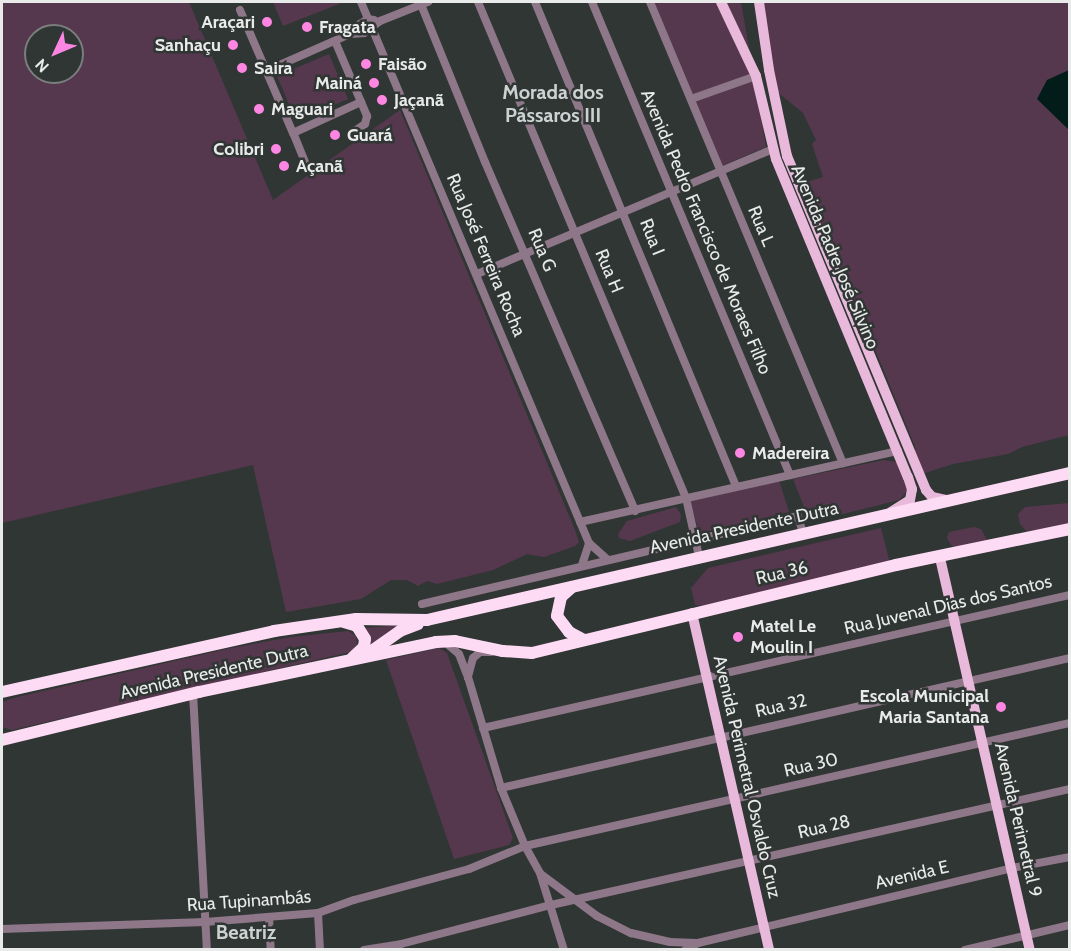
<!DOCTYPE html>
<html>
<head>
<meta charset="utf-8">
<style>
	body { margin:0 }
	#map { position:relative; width:1071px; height:951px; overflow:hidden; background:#303634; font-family:Cabin,sans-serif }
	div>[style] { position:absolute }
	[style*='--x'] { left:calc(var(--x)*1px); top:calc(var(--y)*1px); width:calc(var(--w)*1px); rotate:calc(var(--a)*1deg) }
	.green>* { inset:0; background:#56384e }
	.water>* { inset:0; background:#021c19 }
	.minor>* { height:8px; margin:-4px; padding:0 4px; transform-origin:4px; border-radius:4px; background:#8e7788 }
	.major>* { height:10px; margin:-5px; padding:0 5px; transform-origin:5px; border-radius:5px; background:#e9b9db }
	.highway>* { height:12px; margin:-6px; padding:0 6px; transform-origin:6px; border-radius:6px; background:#fedbf4 }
	.dots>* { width:16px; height:16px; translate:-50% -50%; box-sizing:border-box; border:3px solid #303634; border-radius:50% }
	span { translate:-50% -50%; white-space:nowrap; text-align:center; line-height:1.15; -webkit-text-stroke:5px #303634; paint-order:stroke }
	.poi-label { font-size:18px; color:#e8ebea; font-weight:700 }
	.right { translate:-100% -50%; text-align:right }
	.left { translate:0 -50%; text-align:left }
	.street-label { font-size:18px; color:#e8ebea }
	.neighbourhood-label { font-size:20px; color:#cbd2d1; font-weight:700 }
	.frame { position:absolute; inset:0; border:3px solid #e8ebea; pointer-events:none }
	.north { position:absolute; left:24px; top:24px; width:60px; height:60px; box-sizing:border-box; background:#303634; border:2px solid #7a7e7d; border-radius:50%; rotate:226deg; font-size:16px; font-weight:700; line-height:24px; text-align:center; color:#e8ebea }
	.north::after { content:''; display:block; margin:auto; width:21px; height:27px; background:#fd86e2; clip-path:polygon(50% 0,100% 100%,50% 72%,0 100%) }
</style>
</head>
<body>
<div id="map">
	<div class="green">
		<i style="clip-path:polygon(evenodd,2px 2px,189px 2px,273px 200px,400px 110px,575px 530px,579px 542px,575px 546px,544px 557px,527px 554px,493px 570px,437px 584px,427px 581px,418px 586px,407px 580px,391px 580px,361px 599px,286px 612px,253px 465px,2px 523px,2px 2px,36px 36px,72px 36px,72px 72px,36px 72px,36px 36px)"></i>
		<i style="clip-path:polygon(273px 2px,344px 2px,283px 26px)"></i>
		<i style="clip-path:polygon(652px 2px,741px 2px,766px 147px,721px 166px)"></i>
		<i style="clip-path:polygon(757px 2px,1069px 2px,1069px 435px,1022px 447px,1008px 454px,953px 464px,925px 473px,920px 470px,912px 454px,916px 449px,865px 325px,801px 184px,823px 177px,812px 144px,816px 140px,803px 113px,775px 90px)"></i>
		<i style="clip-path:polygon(329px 54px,348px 99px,296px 121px,277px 76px)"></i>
		<i style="clip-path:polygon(884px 460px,897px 462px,909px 489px,899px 500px,819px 520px,806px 512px,793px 479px)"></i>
		<i style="clip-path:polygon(779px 480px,789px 512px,700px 533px,689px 502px)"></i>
		<i style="clip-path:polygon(1069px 503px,1069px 528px,1026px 531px,1020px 524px,1018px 514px,1025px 507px)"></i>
		<i style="clip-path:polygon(676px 507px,681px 515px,680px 522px,630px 541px,619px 538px,618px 534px,627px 521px)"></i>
		<i style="clip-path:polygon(974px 527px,981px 529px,987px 540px,983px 546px,961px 552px,951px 545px,947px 538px,949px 532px)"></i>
		<i style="clip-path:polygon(881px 528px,890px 564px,708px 606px,695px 605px,691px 588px,708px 568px)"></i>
		<i style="clip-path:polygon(402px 625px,390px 631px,369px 645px,364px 628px)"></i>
		<i style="clip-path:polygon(348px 631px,356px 636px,357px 644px,352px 651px,346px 653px,12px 730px,2px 727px,2px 702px,17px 697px,231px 648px,291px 637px)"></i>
		<i style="clip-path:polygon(439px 648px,447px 653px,513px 838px,509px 845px,454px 859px,386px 660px)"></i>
	</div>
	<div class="water">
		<i style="clip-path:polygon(1069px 70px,1069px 130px,1037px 99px,1047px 80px)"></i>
	</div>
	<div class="minor">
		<i style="--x:361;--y:2;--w:587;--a:67.15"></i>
		<i style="--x:589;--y:543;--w:24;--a:42"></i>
		<i style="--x:420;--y:2;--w:173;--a:67.9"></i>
		<i style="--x:485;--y:162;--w:380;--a:66.7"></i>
		<i style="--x:478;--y:2;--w:538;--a:67.25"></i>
		<i style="--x:686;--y:498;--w:59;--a:77.4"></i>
		<i style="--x:535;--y:2;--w:524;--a:67.45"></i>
		<i style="--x:592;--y:2;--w:513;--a:67.29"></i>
		<i style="--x:650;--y:2;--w:500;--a:67.3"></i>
		<i style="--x:240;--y:10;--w:134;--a:66.7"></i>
		<i style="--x:350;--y:34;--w:14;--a:-45"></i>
		<i style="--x:360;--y:24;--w:9;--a:-32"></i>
		<i style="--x:368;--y:19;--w:6;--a:9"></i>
		<i style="--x:335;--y:41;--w:82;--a:66.9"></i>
		<i style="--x:367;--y:116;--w:8;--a:104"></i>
		<i style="--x:365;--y:124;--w:14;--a:146"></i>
		<i style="--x:266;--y:71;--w:92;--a:-23.8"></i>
		<i style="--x:350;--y:34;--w:14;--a:-4"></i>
		<i style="--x:364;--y:33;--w:20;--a:-37"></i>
		<i style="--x:380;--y:21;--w:52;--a:-21.6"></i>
		<i style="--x:691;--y:99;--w:69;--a:-19.5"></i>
		<i style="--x:307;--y:167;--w:37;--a:-112"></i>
		<i style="--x:293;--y:133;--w:75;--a:-24.5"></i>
		<i style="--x:477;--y:274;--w:321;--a:-22.9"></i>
		<i style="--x:580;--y:522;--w:326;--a:-12.6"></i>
		<i style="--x:582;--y:565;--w:23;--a:-72"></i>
		<i style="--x:422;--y:604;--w:386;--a:-13.2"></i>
		<i style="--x:798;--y:516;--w:19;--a:74"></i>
		<i style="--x:445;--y:642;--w:18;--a:41"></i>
		<i style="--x:459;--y:654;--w:22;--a:69"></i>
		<i style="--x:491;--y:652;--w:11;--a:180"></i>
		<i style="--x:480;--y:652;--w:9;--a:139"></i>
		<i style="--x:473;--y:658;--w:20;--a:105"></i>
		<i style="--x:468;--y:677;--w:116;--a:73.4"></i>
		<i style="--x:501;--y:788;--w:63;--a:67.5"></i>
		<i style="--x:525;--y:846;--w:31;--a:61"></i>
		<i style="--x:540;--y:873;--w:81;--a:72.7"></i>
		<i style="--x:193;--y:693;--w:257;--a:86.9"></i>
		<i style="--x:483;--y:728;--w:602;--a:-12.77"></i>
		<i style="--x:501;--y:788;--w:584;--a:-12.87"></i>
		<i style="--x:542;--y:875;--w:69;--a:36.7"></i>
		<i style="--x:597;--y:916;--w:38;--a:27"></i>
		<i style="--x:631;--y:933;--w:40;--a:13"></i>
		<i style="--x:670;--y:942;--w:26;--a:2"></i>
		<i style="--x:318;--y:913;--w:37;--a:87"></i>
		<i style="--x:269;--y:917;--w:33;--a:87"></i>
		<i style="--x:2;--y:929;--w:203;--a:-2"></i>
		<i style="--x:205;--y:922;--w:113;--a:-4.6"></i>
		<i style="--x:318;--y:913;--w:38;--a:-20"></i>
		<i style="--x:354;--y:900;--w:119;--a:-15.1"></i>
		<i style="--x:469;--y:869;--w:61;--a:-22.3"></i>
		<i style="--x:525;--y:846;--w:559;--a:-12.72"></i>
		<i style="--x:364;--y:950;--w:37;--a:-9"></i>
		<i style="--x:401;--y:944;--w:155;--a:-14.6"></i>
		<i style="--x:551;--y:905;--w:532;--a:-12.6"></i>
		<i style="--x:685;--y:950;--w:15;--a:-28"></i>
		<i style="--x:698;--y:943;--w:323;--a:-13.4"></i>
		<i style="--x:1012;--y:868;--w:59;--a:-10.7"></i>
		<i style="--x:965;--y:950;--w:108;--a:-13.4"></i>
	</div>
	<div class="major">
		<i style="--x:721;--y:2;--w:82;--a:64.7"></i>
		<i style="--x:756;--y:76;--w:85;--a:76.5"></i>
		<i style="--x:776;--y:159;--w:344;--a:67.5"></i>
		<i style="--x:908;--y:477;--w:13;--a:72"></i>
		<i style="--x:912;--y:489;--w:11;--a:100"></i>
		<i style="--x:910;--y:500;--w:22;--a:148"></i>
		<i style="--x:759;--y:2;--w:69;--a:81.6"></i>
		<i style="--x:769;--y:70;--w:88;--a:78.2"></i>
		<i style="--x:787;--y:156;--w:362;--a:67.4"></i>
		<i style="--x:926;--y:490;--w:9;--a:49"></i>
		<i style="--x:932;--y:497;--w:14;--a:12"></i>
		<i style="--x:940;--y:558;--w:402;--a:77.1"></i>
		<i style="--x:692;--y:613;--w:346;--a:77.1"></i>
	</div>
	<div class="highway">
		<i style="--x:572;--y:587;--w:15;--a:138"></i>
		<i style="--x:561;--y:597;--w:19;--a:102"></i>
		<i style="--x:557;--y:616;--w:20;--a:53"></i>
		<i style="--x:569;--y:632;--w:17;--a:28"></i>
		<i style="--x:344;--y:622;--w:14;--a:17"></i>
		<i style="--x:357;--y:626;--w:15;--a:58"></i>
		<i style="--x:365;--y:639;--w:8;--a:97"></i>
		<i style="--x:364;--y:647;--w:16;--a:137"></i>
		<i style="--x:366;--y:655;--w:42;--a:-35.2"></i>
		<i style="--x:400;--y:631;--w:19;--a:-21"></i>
		<i style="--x:2;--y:692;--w:279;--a:-12.6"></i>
		<i style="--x:274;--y:631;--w:83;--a:-8.3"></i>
		<i style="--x:356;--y:619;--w:71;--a:0.8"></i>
		<i style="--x:427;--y:620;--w:660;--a:-12.88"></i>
		<i style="--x:2;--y:740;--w:203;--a:-13.7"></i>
		<i style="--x:199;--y:692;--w:242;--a:-11.9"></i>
		<i style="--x:436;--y:642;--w:19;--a:-3"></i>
		<i style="--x:455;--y:641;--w:49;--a:11.8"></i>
		<i style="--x:503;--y:651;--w:29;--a:4"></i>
		<i style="--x:532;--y:653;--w:374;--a:-13.6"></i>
		<i style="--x:896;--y:565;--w:178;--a:-11.7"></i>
	</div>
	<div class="dots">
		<i style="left:267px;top:22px;background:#fd86e2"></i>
		<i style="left:307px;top:27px;background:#fd86e2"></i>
		<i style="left:233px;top:45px;background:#fd86e2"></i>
		<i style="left:366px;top:64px;background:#fd86e2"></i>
		<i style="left:242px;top:68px;background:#fd86e2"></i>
		<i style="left:374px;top:83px;background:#fd86e2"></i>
		<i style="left:382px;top:100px;background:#fd86e2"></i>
		<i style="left:259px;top:109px;background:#fd86e2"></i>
		<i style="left:335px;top:135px;background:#fd86e2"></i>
		<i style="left:276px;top:149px;background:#fd86e2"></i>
		<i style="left:284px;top:166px;background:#fd86e2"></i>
		<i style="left:740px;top:453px;background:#fd86e2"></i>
		<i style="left:738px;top:637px;background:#fd86e2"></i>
		<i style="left:1001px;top:707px;background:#fd86e2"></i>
	</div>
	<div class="poi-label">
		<span class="right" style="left:255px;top:22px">Araçari</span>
		<span class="left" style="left:319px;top:27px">Fragata</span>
		<span class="right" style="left:221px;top:45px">Sanhaçu</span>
		<span class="left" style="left:378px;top:64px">Faisão</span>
		<span class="left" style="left:254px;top:68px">Saira</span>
		<span class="right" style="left:362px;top:83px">Mainá</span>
		<span class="left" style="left:394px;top:100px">Jaçanã</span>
		<span class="left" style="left:271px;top:109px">Maguari</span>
		<span class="left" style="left:347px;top:135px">Guará</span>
		<span class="right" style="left:264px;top:149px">Colibri</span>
		<span class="left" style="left:296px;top:166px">Açanã</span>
		<span class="left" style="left:752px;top:453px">Madereira</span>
		<span class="left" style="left:750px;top:637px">Matel Le<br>Moulin I</span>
		<span class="right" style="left:989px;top:707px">Escola Municipal<br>Maria Santana</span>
	</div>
	<div class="street-label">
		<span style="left:761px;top:226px;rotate:67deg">Rua L</span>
		<span style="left:706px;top:232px;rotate:67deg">Avenida Pedro Francisco de Moraes Filho</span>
		<span style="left:652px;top:237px;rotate:68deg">Rua I</span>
		<span style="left:542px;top:250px;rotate:67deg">Rua G</span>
		<span style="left:486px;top:255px;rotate:67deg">Rua José Ferreira Rocha</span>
		<span style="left:835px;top:257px;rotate:67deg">Avenida Padre José Silvino</span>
		<span style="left:609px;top:271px;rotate:67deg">Rua H</span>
		<span style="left:744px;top:528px;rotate:-12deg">Avenida Presidente Dutra</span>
		<span style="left:782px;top:573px;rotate:-13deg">Rua 36</span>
		<span style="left:948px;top:605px;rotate:-13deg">Rua Juvenal Dias dos Santos</span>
		<span style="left:214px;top:672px;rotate:-13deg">Avenida Presidente Dutra</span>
		<span style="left:781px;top:706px;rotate:-13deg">Rua 32</span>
		<span style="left:811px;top:765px;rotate:-13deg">Rua 30</span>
		<span style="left:747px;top:777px;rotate:77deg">Avenida Perimetral Osvaldo Cruz</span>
		<span style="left:1018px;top:820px;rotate:77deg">Avenida Perimetral 9</span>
		<span style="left:824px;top:827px;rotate:-13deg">Rua 28</span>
		<span style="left:912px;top:875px;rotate:-13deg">Avenida E</span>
		<span style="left:249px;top:901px;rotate:-4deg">Rua Tupinambás</span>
	</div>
	<div class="neighbourhood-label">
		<span style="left:553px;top:104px">Morada dos<br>Pássaros III</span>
		<span style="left:246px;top:932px">Beatriz</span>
	</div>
	<div class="frame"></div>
	<div class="north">N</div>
</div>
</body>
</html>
